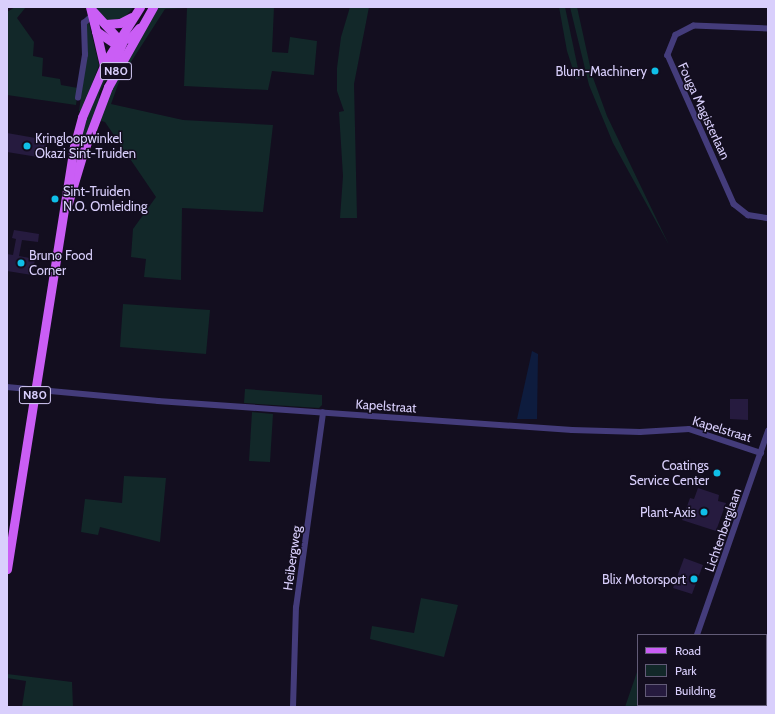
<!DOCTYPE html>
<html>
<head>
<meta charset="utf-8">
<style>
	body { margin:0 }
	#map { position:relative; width:775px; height:714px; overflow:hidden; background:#130e1f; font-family:Cabin,sans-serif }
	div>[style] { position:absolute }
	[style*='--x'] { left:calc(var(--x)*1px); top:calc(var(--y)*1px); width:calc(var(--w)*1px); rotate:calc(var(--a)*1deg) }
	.green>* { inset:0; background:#122829 }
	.water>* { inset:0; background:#0e1c3e }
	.building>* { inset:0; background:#261b3f }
	.minor>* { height:5.5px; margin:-2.75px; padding:0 2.75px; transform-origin:2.75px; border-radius:2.75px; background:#443c7b }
	.primary>* { height:9px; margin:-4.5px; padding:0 4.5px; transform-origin:4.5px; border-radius:4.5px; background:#ca5ef5 }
	.dots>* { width:11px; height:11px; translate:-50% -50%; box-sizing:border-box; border:2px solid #130e1f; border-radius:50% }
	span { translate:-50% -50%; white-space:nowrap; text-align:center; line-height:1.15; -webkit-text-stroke:3px #130e1f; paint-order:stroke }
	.shield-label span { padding:1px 3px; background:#130e1f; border:1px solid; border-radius:3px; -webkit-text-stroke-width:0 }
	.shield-label { font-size:12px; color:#d9cffc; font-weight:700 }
	.poi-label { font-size:13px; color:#d9cffc }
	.right { translate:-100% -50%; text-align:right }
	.left { translate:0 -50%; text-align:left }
	.street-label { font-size:13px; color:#d9cffc }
	.frame { position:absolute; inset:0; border:8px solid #d9cffc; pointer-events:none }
	.legend { position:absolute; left:637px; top:634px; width:130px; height:72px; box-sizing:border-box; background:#130e1f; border:1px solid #625b77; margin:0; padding:5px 7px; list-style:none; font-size:12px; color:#d9cffc }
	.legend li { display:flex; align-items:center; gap:8px; height:20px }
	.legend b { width:20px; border:1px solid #625b77 }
</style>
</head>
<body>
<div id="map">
	<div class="green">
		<i style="clip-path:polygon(15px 7px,26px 7px,17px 18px,34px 42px,33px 56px,43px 58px,42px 76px,60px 79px,61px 85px,78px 88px,76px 105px,7px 95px,7px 12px)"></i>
		<i style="clip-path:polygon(94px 7px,134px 7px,122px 20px,107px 21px)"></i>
		<i style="clip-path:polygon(158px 7px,274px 7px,272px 52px,288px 53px,290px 37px,317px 41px,314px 75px,272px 71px,268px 90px,184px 86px,187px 8px,165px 9px,120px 79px,111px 104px,183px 120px,273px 125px,263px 212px,182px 208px,181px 280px,144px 277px,146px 259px,131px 257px,133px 229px,156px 197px,105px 122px,99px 120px,118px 74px)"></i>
		<i style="clip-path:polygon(350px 7px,369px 7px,354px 84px,357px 218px,340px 218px,343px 176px,339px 112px,344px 111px,337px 91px,337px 68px,341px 37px)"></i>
		<i style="clip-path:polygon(559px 7px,565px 7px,580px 78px,576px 79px,567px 51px)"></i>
		<i style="clip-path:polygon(570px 7px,577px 7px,592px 75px,607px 116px,669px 245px,613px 143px,589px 85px)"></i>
		<i style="clip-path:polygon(89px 23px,99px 65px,82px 111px,79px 111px,87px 54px,86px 24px)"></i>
		<i style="clip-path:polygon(115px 49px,117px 55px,99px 94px,99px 102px,82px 147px,76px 145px,84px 119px)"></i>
		<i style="clip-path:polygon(123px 304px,210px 310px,206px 354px,120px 347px)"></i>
		<i style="clip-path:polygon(245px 389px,322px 395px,322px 405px,319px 408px,244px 403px)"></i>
		<i style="clip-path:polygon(252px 412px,273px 414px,270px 462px,249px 461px)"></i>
		<i style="clip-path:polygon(124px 476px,166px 478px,160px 542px,100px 527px,98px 535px,81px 532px,85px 499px,122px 503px)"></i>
		<i style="clip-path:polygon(421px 598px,458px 605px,444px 657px,370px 639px,372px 626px,414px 633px)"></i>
		<i style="clip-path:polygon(638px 669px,638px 705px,665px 707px,625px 707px)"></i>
		<i style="clip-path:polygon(7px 674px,72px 682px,73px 707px,22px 707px,26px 681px,7px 678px)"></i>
	</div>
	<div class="water">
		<i style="clip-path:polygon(532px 351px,538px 354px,537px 419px,517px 419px)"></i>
	</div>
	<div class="building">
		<i style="clip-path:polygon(7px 133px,47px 140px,44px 158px,7px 152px)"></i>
		<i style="clip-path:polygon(14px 230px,39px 234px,38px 242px,22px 240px,19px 256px,35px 259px,32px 275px,7px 271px,7px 254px,13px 255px,16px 239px,12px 238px)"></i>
		<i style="clip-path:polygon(730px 399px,748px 399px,748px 420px,730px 419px)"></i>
		<i style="clip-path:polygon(698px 488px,719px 495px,718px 501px,726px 503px,716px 531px,682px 520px,690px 498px,694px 499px)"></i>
		<i style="clip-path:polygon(684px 558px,703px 565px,692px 594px,673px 588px)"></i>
	</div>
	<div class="minor">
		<i style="--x:768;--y:29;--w:74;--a:-177.7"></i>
		<i style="--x:694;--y:26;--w:20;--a:153"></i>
		<i style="--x:676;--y:35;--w:22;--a:112"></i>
		<i style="--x:668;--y:55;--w:163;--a:66.1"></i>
		<i style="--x:734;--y:204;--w:18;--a:38"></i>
		<i style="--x:748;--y:215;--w:20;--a:9"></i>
		<i style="--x:78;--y:98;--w:44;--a:-80.8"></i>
		<i style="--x:85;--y:55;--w:32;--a:-92"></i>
		<i style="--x:84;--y:23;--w:13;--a:-42"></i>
		<i style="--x:7;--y:387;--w:152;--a:5.3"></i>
		<i style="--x:158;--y:401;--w:415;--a:4"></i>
		<i style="--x:572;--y:430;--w:68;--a:1.7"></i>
		<i style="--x:640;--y:432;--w:49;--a:-3.5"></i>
		<i style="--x:689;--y:429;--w:76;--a:18.4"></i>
		<i style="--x:697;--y:635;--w:216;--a:-70.8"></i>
		<i style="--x:293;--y:707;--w:99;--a:-88.3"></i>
		<i style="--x:296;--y:608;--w:197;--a:-82.1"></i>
		<i style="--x:673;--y:707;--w:2;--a:-90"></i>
	</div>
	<div class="primary">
		<i style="--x:90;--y:7;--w:25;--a:76"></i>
		<i style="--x:96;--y:31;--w:23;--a:34"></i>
		<i style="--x:115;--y:44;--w:19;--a:-25"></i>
		<i style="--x:132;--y:36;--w:11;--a:-49"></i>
		<i style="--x:91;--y:9;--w:46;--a:47.6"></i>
		<i style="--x:122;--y:43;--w:27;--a:110"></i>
		<i style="--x:105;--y:24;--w:15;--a:-4"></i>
		<i style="--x:120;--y:23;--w:13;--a:-27"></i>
		<i style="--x:96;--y:31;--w:36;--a:77"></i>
		<i style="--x:68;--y:203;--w:52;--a:-73.3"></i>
		<i style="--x:83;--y:153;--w:71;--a:-69.3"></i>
		<i style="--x:108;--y:87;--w:92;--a:-60.6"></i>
		<i style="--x:7;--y:569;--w:427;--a:-81"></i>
		<i style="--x:74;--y:147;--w:31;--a:-75"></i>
		<i style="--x:82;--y:117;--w:61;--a:-66.8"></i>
		<i style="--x:106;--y:61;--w:64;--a:-57.8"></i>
	</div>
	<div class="dots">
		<i style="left:655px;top:71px;background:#0fbfe8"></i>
		<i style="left:27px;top:146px;background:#0fbfe8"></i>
		<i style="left:55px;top:199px;background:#0fbfe8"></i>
		<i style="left:21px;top:263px;background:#0fbfe8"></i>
		<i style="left:717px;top:473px;background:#0fbfe8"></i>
		<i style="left:704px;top:512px;background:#0fbfe8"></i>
		<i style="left:694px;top:579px;background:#0fbfe8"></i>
	</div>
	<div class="shield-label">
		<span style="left:116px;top:71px">N80</span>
		<span style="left:35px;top:395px">N80</span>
	</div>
	<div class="poi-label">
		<span class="right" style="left:647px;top:71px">Blum-Machinery</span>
		<span class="left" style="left:35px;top:146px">Kringloopwinkel<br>Okazi Sint-Truiden</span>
		<span class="left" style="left:63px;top:199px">Sint-Truiden<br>N.O. Omleiding</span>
		<span class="left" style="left:29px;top:263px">Bruno Food<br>Corner</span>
		<span class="right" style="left:709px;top:473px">Coatings<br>Service Center</span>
		<span class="right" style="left:696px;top:512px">Plant-Axis</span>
		<span class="right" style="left:686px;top:579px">Blix Motorsport</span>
	</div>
	<div class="street-label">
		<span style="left:704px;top:111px;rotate:65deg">Fouga Magisterlaan</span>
		<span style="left:386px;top:406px;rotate:4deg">Kapelstraat</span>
		<span style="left:722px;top:429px;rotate:17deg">Kapelstraat</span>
		<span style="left:723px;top:530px;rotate:-71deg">Lichtenberglaan</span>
		<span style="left:292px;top:558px;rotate:-82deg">Heibergweg</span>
	</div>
	<div class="frame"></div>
	<ul class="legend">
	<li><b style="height:5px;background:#ca5ef5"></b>Road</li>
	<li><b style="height:11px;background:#122829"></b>Park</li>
	<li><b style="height:11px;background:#261b3f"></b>Building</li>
	</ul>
</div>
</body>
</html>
